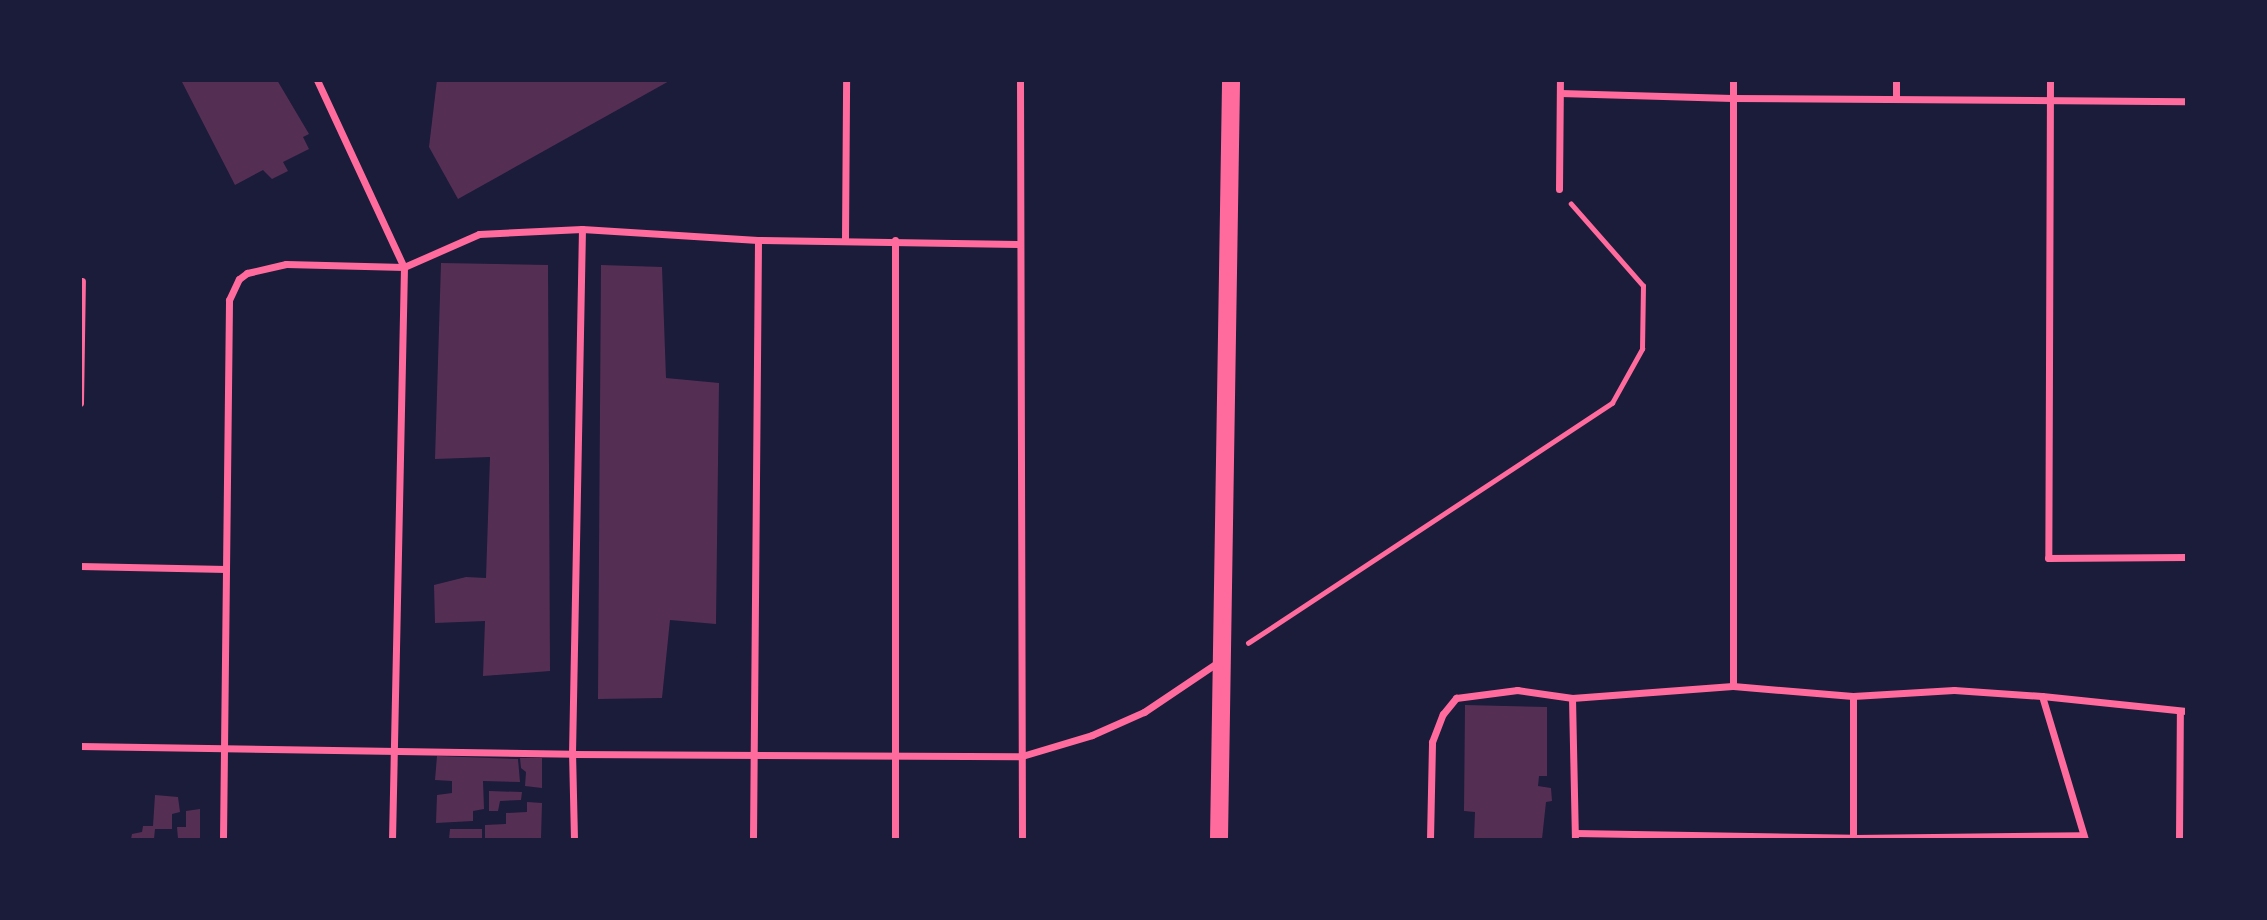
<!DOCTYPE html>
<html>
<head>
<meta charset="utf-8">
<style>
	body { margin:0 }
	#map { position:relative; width:2267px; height:920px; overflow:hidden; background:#1b1b3a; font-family:"Golos Text",sans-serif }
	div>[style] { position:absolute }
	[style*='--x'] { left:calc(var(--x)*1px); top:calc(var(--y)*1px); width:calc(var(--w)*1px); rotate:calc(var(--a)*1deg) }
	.building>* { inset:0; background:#542f53 }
	.path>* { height:4.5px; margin:-2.25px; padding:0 2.25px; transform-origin:2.25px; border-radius:2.25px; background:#ff6b9d }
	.minor>* { height:7px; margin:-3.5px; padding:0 3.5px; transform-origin:3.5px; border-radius:3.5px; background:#ff6b9d }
	.primary>* { height:18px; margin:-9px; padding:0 9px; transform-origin:9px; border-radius:9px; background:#ff6b9d }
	span { translate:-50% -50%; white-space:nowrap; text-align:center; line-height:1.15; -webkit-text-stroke:7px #1b1b3a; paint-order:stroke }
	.frame { position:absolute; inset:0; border:82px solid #1b1b3a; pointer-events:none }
</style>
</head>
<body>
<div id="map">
	<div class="building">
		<i style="clip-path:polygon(181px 80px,277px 80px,309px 134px,303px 137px,309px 149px,283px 162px,288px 171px,272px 179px,263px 170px,235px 185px)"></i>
		<i style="clip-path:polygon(437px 80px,671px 80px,458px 199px,429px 147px)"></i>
		<i style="clip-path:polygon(441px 263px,548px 265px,550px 671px,483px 676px,485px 621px,435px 623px,434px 585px,466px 577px,486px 578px,490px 457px,435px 459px)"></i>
		<i style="clip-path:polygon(601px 265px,662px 267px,666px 378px,719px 383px,716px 624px,670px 620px,662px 698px,598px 699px)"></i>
		<i style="clip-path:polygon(1465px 705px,1547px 707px,1547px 776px,1539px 776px,1538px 786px,1551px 788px,1552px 801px,1546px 802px,1542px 839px,1474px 839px,1475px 812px,1464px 811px)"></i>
		<i style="clip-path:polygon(437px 756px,518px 759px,520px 782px,483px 781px,484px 809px,473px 811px,473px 821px,436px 823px,437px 795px,452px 793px,452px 781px,435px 780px)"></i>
		<i style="clip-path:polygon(520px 758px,542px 758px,542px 788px,525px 786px,526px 772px,521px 768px)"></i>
		<i style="clip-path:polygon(489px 791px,522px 792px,521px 800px,500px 801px,498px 811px,489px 811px)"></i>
		<i style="clip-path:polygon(155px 795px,178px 797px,180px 812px,172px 814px,172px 829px,155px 829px,154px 839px,131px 839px,132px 834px,142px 832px,143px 826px,153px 826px)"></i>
		<i style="clip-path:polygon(527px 802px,542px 803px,541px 839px,485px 839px,485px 825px,506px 824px,506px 813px,527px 812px)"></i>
		<i style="clip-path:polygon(200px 809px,200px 839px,178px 839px,177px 827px,186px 827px,186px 811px)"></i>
		<i style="clip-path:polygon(450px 829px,482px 829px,482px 839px,449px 839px)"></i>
	</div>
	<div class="path">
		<i style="--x:1248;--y:643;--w:436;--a:-33.4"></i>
		<i style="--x:1612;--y:403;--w:62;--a:-60.9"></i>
		<i style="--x:1642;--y:349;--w:63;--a:-89.1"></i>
		<i style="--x:1643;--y:286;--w:109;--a:-131.3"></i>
	</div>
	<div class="minor">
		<i style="--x:317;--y:80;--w:206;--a:65.1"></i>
		<i style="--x:404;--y:267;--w:572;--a:91.2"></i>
		<i style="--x:1020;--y:80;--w:759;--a:89.85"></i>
		<i style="--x:1733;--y:80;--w:606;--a:90"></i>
		<i style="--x:2050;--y:80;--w:478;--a:90.2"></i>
		<i style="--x:2048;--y:558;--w:138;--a:-0.4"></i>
		<i style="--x:1560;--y:93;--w:172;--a:1.7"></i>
		<i style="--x:1732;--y:98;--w:454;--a:0.4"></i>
		<i style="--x:1896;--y:99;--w:19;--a:-90"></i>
		<i style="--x:1559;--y:189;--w:109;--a:-89.5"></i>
		<i style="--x:845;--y:240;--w:160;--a:-89.6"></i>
		<i style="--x:80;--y:403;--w:122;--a:-89.1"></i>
		<i style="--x:80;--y:566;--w:146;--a:1.2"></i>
		<i style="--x:2042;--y:696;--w:145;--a:5.9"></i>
		<i style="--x:1572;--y:698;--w:141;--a:88.8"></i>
		<i style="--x:80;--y:746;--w:492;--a:0.9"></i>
		<i style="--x:572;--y:754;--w:450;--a:0.3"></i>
		<i style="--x:1022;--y:756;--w:73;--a:-16.7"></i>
		<i style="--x:1092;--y:735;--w:57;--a:-23.9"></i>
		<i style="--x:1144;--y:712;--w:92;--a:-33.9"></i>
		<i style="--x:1575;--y:833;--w:278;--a:1"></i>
		<i style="--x:1853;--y:838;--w:230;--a:-0.7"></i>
		<i style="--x:223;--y:839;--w:539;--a:-89.36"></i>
		<i style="--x:229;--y:300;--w:23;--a:-65"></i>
		<i style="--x:239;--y:279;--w:10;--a:-37"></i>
		<i style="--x:247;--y:273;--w:40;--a:-13"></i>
		<i style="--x:286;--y:264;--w:118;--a:1.5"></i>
		<i style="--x:404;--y:267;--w:82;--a:-23.7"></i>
		<i style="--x:479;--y:234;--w:103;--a:-2.8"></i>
		<i style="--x:582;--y:229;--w:176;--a:3.6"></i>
		<i style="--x:758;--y:240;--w:262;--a:0.9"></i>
		<i style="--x:574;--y:839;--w:85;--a:-91.3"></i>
		<i style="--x:572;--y:754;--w:525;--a:-88.91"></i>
		<i style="--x:753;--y:839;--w:599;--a:-89.52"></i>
		<i style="--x:895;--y:839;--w:599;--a:-90"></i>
		<i style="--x:1430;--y:839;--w:97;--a:-88.8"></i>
		<i style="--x:1432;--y:742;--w:30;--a:-69"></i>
		<i style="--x:1443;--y:714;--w:21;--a:-51"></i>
		<i style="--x:1456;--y:698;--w:62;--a:-7.5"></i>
		<i style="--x:1517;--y:690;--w:56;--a:8.3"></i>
		<i style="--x:1572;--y:698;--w:161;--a:-4.3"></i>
		<i style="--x:1733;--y:686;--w:120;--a:4.8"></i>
		<i style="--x:1853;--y:696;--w:101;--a:-3.4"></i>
		<i style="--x:1954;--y:690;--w:88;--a:3.9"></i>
		<i style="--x:2042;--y:696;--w:149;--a:73.3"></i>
		<i style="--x:1853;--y:839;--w:143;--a:-90"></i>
		<i style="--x:2179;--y:839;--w:128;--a:-89.6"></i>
	</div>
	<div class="primary">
		<i style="--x:1219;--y:839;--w:759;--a:-89.09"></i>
	</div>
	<div class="frame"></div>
</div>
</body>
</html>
